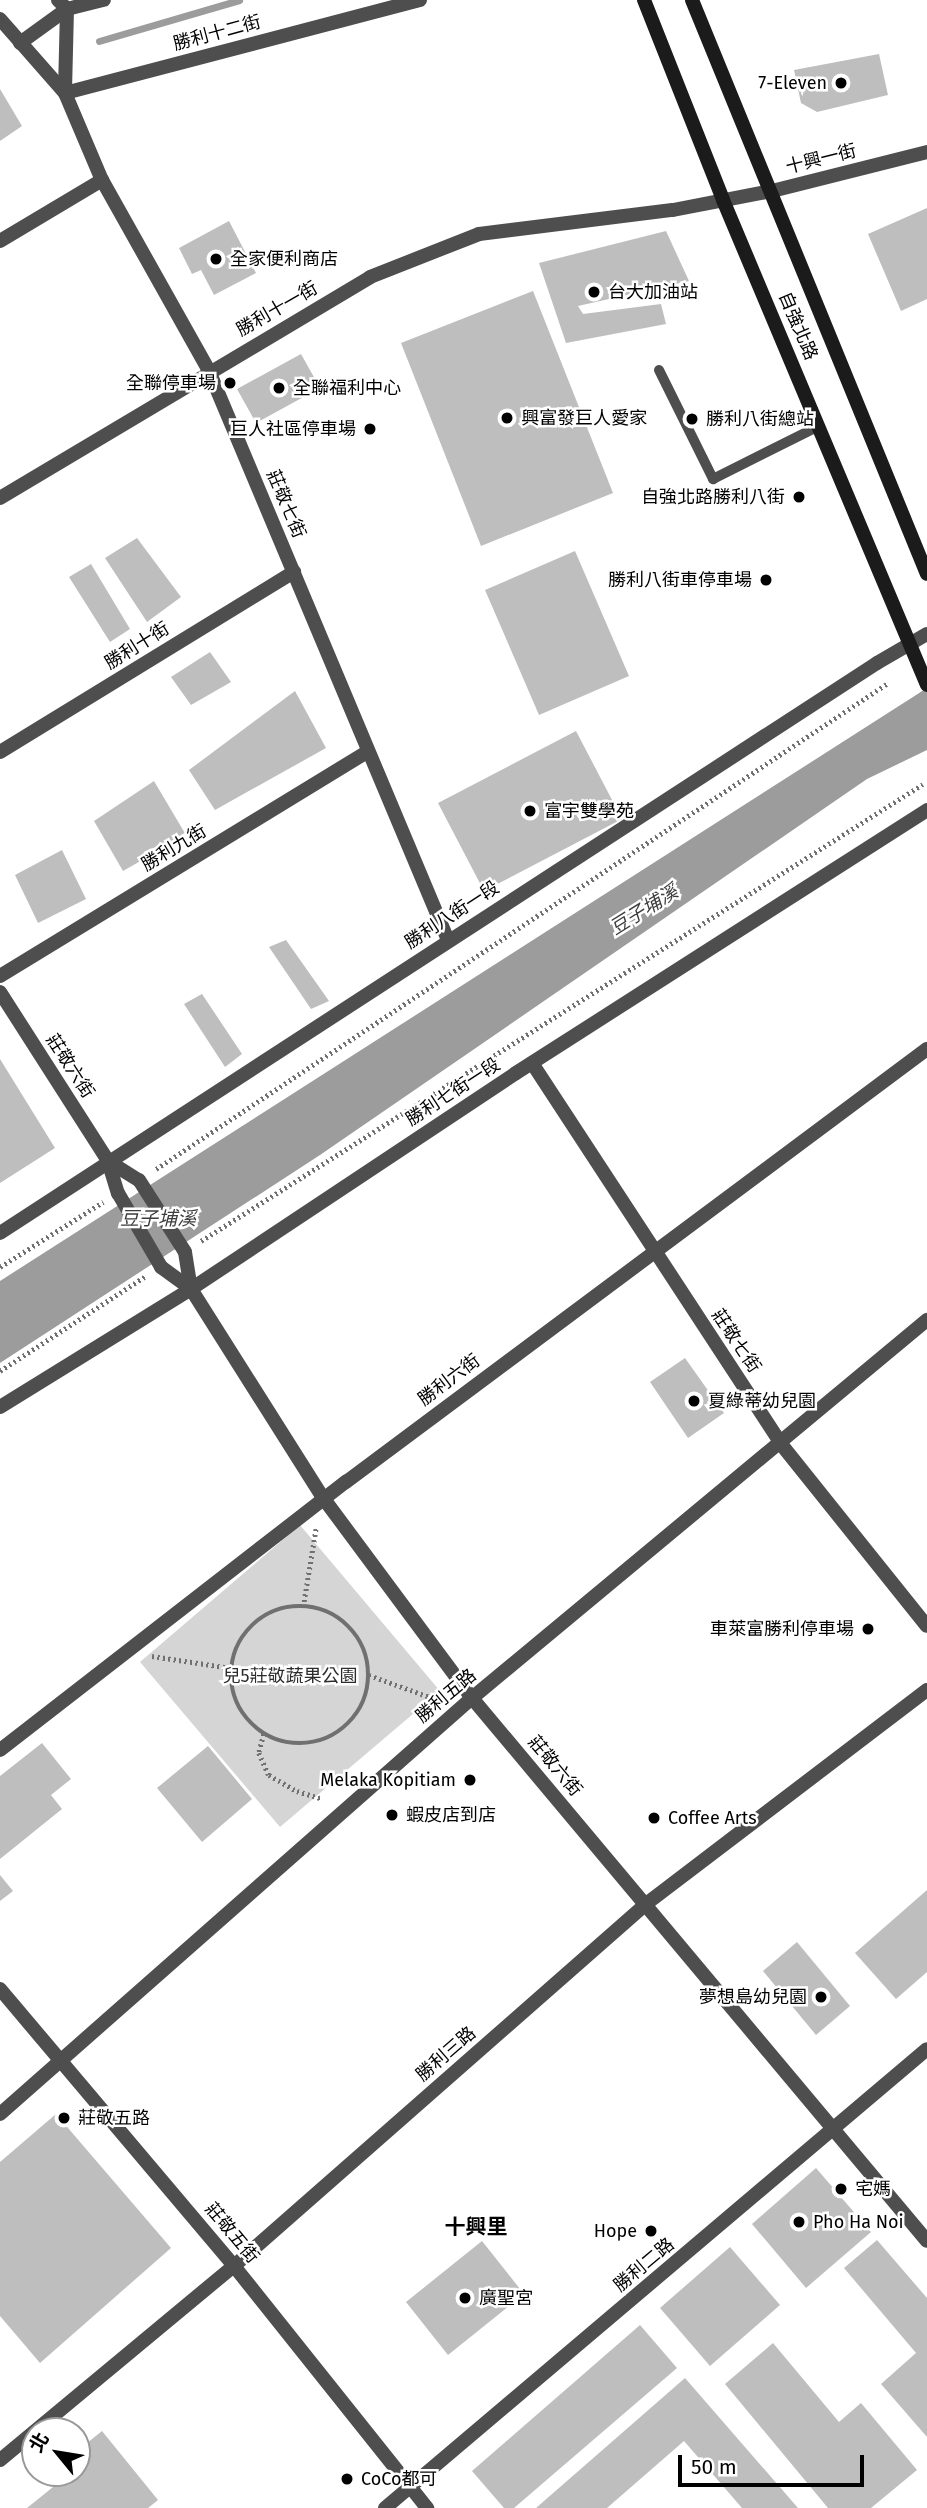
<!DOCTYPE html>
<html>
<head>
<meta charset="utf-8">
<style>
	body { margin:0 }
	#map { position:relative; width:927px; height:2508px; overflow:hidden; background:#fff; font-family:"Fira Sans","Noto Sans TC",sans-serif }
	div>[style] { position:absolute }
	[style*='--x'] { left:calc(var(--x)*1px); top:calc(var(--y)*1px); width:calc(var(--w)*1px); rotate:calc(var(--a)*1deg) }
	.green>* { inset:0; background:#d5d5d5 }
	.water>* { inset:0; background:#9c9c9c }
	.stream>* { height:7px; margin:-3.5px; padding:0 3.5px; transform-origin:3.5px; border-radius:3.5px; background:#9c9c9c }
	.building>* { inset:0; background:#bebebe }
	.path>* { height:4.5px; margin-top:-2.25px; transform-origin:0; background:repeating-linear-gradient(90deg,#707070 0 2px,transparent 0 5.5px) }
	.path>.ring { margin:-2.25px; padding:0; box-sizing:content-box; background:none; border:4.5px solid #707070; border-radius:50% }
	.service>* { height:10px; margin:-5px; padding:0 5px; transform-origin:5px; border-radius:5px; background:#4e4e4e }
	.minor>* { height:14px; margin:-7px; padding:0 7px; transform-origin:7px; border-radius:7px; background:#4e4e4e }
	.tertiary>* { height:14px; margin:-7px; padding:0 7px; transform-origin:7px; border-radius:7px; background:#4e4e4e }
	.secondary>* { height:14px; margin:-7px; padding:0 7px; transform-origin:7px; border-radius:7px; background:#1b1b1b }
	.dots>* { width:19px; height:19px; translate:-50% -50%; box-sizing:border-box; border:4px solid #fff; border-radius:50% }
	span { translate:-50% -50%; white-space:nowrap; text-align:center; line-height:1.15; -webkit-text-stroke:5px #fff; paint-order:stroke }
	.street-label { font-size:18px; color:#000 }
	.poi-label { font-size:18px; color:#000 }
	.right { translate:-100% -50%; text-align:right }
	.left { translate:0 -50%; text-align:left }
	.park-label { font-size:18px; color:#2c2c2c }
	.water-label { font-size:19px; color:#3d3d3d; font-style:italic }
	.quarter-label { font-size:21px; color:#000; font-weight:700 }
	.north { position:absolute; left:21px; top:2417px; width:70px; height:70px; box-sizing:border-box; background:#fff; border:2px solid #999; border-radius:50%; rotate:300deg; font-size:19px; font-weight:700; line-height:28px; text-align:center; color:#000 }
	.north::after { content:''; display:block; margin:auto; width:24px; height:32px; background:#000; clip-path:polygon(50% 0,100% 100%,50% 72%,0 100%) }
	.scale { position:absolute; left:678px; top:2455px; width:186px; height:32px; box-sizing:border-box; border:4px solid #000; border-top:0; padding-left:9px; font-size:21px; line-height:24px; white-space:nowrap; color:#000; -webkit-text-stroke:5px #fff; paint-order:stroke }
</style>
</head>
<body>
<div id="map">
	<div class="green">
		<i style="clip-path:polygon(300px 1525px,440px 1691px,280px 1827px,140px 1662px)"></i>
	</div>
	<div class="water">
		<i style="clip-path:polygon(927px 688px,927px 750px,867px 779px,320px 1155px,0 1363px,0 1281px)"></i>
	</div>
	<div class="stream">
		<i style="--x:99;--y:41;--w:146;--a:-16.3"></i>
	</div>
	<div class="building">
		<i style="clip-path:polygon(879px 54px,888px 95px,817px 112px,801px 103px,794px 70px)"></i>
		<i style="clip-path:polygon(0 89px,22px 126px,0 141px)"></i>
		<i style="clip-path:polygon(927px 208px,927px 299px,901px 311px,868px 234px)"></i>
		<i style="clip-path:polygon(229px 221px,256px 273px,214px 295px,201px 270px,192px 274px,179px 248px)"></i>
		<i style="clip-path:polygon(666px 231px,689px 281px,578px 306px,583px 314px,661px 304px,666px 324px,566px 343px,539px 263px)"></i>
		<i style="clip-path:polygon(533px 291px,613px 493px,481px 546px,401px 343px)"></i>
		<i style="clip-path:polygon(301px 354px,320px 388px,256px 423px,237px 389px)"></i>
		<i style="clip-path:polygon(137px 538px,181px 597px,147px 622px,105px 558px)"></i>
		<i style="clip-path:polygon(575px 551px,629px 676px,539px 715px,485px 590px)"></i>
		<i style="clip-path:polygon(91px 564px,130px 629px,110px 642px,69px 577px)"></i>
		<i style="clip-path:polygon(210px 652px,231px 682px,191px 705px,171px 677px)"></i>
		<i style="clip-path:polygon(295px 691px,326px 748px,215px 810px,189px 770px)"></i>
		<i style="clip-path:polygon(576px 731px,622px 819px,484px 891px,438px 803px)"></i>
		<i style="clip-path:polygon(154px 781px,186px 835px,123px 871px,94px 821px)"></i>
		<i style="clip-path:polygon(62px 850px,86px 899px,38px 923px,15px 875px)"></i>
		<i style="clip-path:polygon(286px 940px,329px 1001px,311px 1009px,269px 947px)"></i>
		<i style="clip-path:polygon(202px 994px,242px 1054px,225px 1067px,184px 1004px)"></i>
		<i style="clip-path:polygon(0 1059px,55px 1148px,0 1183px)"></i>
		<i style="clip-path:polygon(685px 1358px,724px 1413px,688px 1438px,650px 1382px)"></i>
		<i style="clip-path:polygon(42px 1743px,71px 1779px,51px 1795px,62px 1809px,0 1859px,0 1776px)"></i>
		<i style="clip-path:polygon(208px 1746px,252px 1799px,202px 1842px,157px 1788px)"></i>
		<i style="clip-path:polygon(0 1875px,13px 1891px,0 1901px)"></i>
		<i style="clip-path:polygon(927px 1890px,927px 1972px,896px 1999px,855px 1953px)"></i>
		<i style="clip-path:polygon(797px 1942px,850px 2006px,816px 2035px,763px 1971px)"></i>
		<i style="clip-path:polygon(56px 2114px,171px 2248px,40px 2363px,0 2316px,0 2162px)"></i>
		<i style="clip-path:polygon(816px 2168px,871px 2232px,806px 2288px,752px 2224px)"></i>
		<i style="clip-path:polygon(877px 2240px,927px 2298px,927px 2437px,881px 2384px,916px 2353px,844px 2268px)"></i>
		<i style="clip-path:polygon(482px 2241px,524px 2294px,448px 2355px,406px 2302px)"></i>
		<i style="clip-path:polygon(730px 2247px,780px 2305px,710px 2366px,660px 2308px)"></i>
		<i style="clip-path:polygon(640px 2325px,677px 2368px,514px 2508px,504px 2508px,472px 2471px)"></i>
		<i style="clip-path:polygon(773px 2343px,839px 2422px,861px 2403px,917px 2470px,871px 2508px,828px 2508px,725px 2384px)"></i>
		<i style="clip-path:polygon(685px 2378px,798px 2508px,742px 2508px,684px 2441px,607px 2508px,536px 2508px)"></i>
		<i style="clip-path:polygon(102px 2431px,158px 2500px,148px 2508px,27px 2508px,53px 2487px,45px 2477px,50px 2473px,77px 2473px,77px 2451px)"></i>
	</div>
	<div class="path">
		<i style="--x:156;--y:1169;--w:879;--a:-33.58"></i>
		<i style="--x:201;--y:1241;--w:854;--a:-32.33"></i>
		<i style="--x:0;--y:1267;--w:122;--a:-32.3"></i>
		<i style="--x:0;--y:1371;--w:174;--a:-33.1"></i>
		<i class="ring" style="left:231px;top:1606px;width:133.5px;height:133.5px"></i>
		<i style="--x:303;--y:1607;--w:80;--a:-80.7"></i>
		<i style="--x:152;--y:1656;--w:80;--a:8.6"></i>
		<i style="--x:369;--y:1675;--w:70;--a:20"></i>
		<i style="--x:264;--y:1734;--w:20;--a:105"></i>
		<i style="--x:259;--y:1753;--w:24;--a:66"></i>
		<i style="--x:269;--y:1775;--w:32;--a:30"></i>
		<i style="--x:297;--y:1791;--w:27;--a:17"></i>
	</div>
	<div class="service">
		<i style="--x:659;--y:370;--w:122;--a:63.6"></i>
		<i style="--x:713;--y:479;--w:119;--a:-26.6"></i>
	</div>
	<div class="minor">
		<i style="--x:58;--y:0;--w:13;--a:45"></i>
		<i style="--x:67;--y:9;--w:84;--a:91.4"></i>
		<i style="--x:0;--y:19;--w:98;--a:48.7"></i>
		<i style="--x:65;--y:93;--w:95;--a:67"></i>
		<i style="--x:102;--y:180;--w:219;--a:60.7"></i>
		<i style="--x:209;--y:371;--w:617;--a:67.22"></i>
		<i style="--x:20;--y:43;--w:58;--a:-35.9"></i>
		<i style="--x:67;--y:9;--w:38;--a:-14"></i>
		<i style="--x:65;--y:93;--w:367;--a:-14.7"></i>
		<i style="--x:0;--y:241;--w:119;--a:-30.9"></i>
		<i style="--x:0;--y:498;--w:431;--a:-30.8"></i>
		<i style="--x:370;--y:277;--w:117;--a:-21.5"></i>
		<i style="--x:479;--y:234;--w:195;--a:-7.1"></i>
		<i style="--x:673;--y:210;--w:101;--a:-10.9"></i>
		<i style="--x:772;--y:191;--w:160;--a:-14.1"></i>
		<i style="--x:0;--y:752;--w:345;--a:-31.5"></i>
		<i style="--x:0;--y:976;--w:430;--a:-31.4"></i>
		<i style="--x:0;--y:992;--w:201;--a:57.4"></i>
		<i style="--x:108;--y:1161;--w:34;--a:73"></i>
		<i style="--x:118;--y:1193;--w:86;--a:59.8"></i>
		<i style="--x:161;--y:1267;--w:37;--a:36"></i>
		<i style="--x:532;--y:1063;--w:455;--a:56.8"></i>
		<i style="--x:781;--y:1444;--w:233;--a:51.3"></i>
		<i style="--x:108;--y:1161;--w:36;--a:32"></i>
		<i style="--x:139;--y:1180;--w:85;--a:57.4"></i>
		<i style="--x:185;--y:1252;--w:37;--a:81"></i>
		<i style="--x:191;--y:1289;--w:249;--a:57.7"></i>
		<i style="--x:324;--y:1499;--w:248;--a:53.4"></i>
		<i style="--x:472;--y:1698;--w:708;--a:50.04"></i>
		<i style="--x:0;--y:1750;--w:438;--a:-37.8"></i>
		<i style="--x:346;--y:1482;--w:725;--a:-36.7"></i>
		<i style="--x:0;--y:1989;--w:363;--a:49.8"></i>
		<i style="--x:234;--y:2266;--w:310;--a:51.4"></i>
		<i style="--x:0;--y:2114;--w:629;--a:-41.39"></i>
		<i style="--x:472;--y:1698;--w:592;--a:-39.72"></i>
		<i style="--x:0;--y:2460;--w:304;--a:-39.7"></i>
		<i style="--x:234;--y:2266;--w:548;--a:-41.3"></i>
		<i style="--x:646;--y:1904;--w:353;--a:-37.3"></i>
		<i style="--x:385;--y:2508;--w:710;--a:-40.26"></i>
	</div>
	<div class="tertiary">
		<i style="--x:0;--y:1233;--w:1046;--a:-33.02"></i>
		<i style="--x:877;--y:663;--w:58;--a:-30.1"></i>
		<i style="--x:0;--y:1407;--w:225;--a:-31.7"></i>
		<i style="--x:191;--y:1289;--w:390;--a:-33.6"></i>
		<i style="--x:516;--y:1073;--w:488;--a:-32.6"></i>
	</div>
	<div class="secondary">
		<i style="--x:644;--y:0;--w:215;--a:68.4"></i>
		<i style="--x:723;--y:200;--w:526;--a:67.19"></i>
		<i style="--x:692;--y:0;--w:620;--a:67.74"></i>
	</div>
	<div class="dots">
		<i style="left:841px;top:83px;background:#000"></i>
		<i style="left:216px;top:259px;background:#000"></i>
		<i style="left:594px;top:292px;background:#000"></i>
		<i style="left:230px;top:383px;background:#000"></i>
		<i style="left:279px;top:388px;background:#000"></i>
		<i style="left:507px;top:418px;background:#000"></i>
		<i style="left:692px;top:419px;background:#000"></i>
		<i style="left:370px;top:429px;background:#000"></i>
		<i style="left:799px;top:497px;background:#000"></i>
		<i style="left:766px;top:580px;background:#000"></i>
		<i style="left:530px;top:811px;background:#000"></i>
		<i style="left:694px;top:1401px;background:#000"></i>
		<i style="left:868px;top:1629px;background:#000"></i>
		<i style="left:470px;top:1780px;background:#000"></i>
		<i style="left:392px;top:1815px;background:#000"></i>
		<i style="left:654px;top:1818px;background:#000"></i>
		<i style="left:821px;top:1997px;background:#000"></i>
		<i style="left:64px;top:2118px;background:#000"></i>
		<i style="left:841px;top:2189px;background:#000"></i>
		<i style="left:799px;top:2222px;background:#000"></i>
		<i style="left:651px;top:2231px;background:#000"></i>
		<i style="left:465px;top:2298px;background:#000"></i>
		<i style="left:347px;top:2479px;background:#000"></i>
	</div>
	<div class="street-label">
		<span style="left:217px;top:33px;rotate:-15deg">勝利十二街</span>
		<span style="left:821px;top:159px;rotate:-14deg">十興一街</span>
		<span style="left:277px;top:309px;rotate:-30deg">勝利十一街</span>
		<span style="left:798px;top:326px;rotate:67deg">自強北路</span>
		<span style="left:286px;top:504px;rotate:67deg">莊敬七街</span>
		<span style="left:137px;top:646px;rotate:-32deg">勝利十街</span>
		<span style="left:174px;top:848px;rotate:-31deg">勝利九街</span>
		<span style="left:452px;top:915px;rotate:-33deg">勝利八街一段</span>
		<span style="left:70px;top:1066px;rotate:57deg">莊敬六街</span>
		<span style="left:453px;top:1092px;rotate:-33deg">勝利七街一段</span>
		<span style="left:736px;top:1341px;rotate:56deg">莊敬七街</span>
		<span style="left:449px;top:1380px;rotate:-37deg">勝利六街</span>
		<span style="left:446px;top:1696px;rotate:-40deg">勝利五路</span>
		<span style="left:555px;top:1766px;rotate:50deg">莊敬六街</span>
		<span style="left:446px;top:2054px;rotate:-41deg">勝利三路</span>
		<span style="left:232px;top:2233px;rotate:50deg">莊敬五街</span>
		<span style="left:644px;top:2265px;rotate:-40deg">勝利二路</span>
	</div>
	<div class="poi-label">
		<span class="right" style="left:827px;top:83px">7-Eleven</span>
		<span class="left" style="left:230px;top:259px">全家便利商店</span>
		<span class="left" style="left:608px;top:292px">台大加油站</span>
		<span class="right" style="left:216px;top:383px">全聯停車場</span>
		<span class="left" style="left:293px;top:388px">全聯福利中心</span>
		<span class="left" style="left:521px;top:418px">興富發巨人愛家</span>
		<span class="left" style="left:706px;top:419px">勝利八街總站</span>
		<span class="right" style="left:356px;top:429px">巨人社區停車場</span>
		<span class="right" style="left:785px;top:497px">自強北路勝利八街</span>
		<span class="right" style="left:752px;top:580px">勝利八街車停車場</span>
		<span class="left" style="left:544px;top:811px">富宇雙學苑</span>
		<span class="left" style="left:708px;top:1401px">夏綠蒂幼兒園</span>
		<span class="right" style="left:854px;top:1629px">車萊富勝利停車場</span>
		<span class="right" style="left:456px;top:1780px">Melaka Kopitiam</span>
		<span class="left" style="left:406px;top:1815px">蝦皮店到店</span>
		<span class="left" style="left:668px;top:1818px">Coffee Arts</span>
		<span class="right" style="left:807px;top:1997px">夢想島幼兒園</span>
		<span class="left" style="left:78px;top:2118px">莊敬五路</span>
		<span class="left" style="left:855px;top:2189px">宅媽</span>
		<span class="left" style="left:813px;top:2222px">Pho Ha Noi</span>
		<span class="right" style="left:637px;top:2231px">Hope</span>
		<span class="left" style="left:479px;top:2298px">廣聖宮</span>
		<span class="left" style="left:361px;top:2479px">CoCo都可</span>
	</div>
	<div class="park-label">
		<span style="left:290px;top:1676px">兒5莊敬蔬果公園</span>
	</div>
	<div class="water-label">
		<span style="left:644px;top:910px;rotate:-32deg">豆子埔溪</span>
		<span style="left:158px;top:1219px">豆子埔溪</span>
	</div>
	<div class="quarter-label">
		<span style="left:476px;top:2227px">十興里</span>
	</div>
	<div class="north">北</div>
	<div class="scale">50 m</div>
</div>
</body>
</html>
